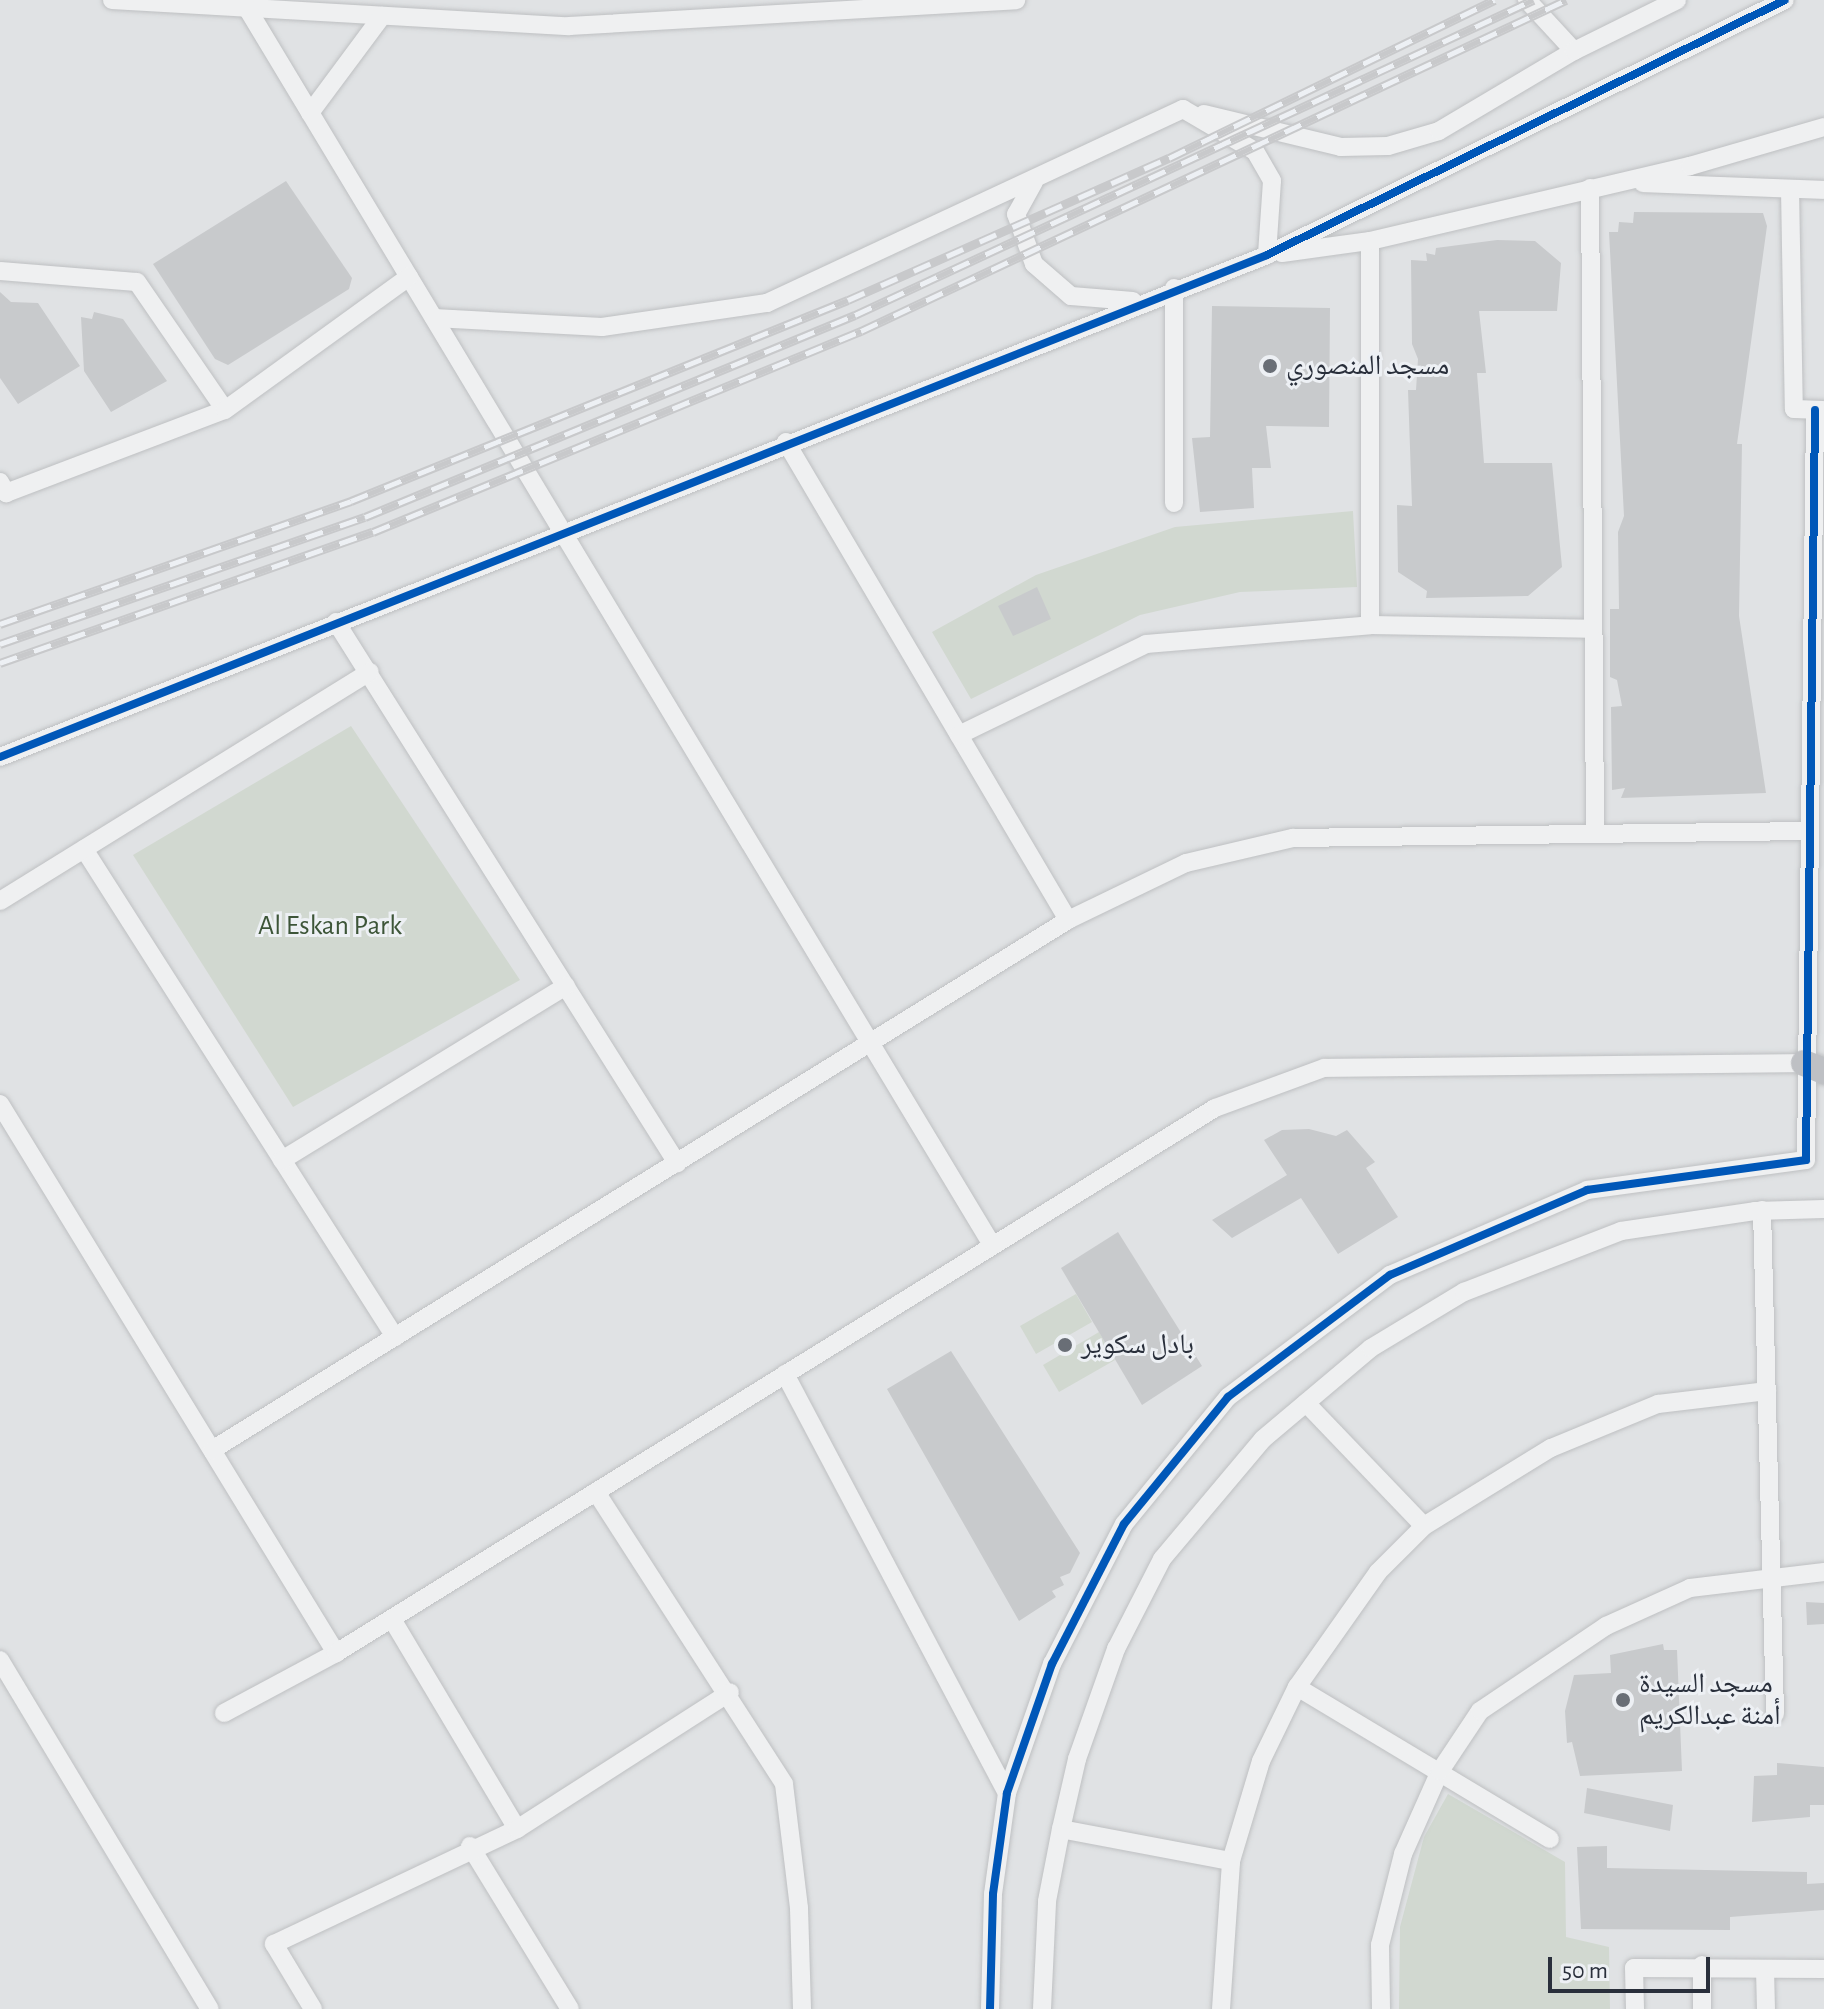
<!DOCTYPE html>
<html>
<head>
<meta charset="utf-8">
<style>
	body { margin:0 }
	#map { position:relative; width:1824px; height:2009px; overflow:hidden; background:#e0e2e4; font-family:"Alegreya Sans","Noto Naskh Arabic",sans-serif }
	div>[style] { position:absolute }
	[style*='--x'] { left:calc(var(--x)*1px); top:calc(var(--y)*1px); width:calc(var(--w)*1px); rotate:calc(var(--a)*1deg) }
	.green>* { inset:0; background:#d1d8d0 }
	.building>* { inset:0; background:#c8cacc }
	.roads { filter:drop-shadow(0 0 2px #bec0c2) drop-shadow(0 0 2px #bec0c2) }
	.street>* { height:18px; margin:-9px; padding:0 9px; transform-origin:9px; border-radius:9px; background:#eff0f1 }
	.secondary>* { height:26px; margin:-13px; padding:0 13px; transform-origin:13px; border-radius:13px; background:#bec0c4 }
	.rail>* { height:9px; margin-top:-4.5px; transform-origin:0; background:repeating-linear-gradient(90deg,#edf0f4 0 18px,#c8c9cb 0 36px); box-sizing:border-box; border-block:2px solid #c8c9cb }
	.cycleway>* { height:8px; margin:-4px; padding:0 4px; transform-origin:4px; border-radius:4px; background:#0057b8 }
	.dots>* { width:22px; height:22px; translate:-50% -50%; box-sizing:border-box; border:4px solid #edf0f4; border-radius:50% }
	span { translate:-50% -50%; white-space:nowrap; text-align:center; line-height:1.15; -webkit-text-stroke:6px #edf0f4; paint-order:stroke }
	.poi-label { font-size:28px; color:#292f3b }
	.left { translate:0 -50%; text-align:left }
	.park-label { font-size:28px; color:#3d5538 }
	.scale { position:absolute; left:1548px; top:1957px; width:162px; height:36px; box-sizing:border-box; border:4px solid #292f3b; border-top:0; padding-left:10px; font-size:24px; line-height:28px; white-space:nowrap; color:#292f3b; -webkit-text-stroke:6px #edf0f4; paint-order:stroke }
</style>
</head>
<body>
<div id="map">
	<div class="green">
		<i style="clip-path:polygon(1353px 511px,1357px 587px,1240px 592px,1140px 615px,971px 699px,932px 632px,1036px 575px,1175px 527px)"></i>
		<i style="clip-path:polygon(351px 726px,520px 980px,293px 1107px,133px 855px)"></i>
		<i style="clip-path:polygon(1076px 1294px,1092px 1322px,1036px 1354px,1020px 1326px)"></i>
		<i style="clip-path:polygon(1099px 1332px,1115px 1360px,1059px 1392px,1043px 1365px)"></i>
		<i style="clip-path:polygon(1448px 1794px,1565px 1862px,1566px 1937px,1609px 1947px,1610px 2009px,1399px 2009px,1400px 1927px,1424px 1837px)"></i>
	</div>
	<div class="building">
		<i style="clip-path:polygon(286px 181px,352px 278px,349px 289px,228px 365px,215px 359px,153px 264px)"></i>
		<i style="clip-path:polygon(1634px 212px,1763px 213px,1767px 226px,1737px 444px,1742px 444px,1739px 616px,1766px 793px,1621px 798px,1625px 788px,1612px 790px,1611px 707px,1622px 706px,1617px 680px,1610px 677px,1610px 609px,1619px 609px,1618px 532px,1624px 516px,1609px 232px,1618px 232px,1619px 222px,1633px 223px)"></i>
		<i style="clip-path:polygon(1497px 240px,1535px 241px,1561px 263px,1557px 311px,1479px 311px,1486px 373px,1477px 373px,1484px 463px,1552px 463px,1562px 567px,1528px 596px,1426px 598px,1427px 591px,1398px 572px,1397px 505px,1412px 506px,1408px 390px,1416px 390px,1418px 359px,1412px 344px,1411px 260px,1427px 261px,1426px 253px,1435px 255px,1436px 248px)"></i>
		<i style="clip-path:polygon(0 292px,11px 302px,38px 303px,80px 366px,18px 404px,0 378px)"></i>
		<i style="clip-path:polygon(1212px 306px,1330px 308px,1329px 427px,1266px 426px,1271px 468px,1252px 468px,1254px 508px,1200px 512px,1192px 438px,1210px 437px)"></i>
		<i style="clip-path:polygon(94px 312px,123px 319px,167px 381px,111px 412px,84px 371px,81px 317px,92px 319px)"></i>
		<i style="clip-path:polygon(1037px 587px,1051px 619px,1013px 636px,998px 606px)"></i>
		<i style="clip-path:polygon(1309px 1129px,1336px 1136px,1347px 1130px,1375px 1162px,1366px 1168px,1398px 1217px,1338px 1254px,1301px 1198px,1232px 1238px,1212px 1220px,1287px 1175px,1264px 1140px,1282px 1130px)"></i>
		<i style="clip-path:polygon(1118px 1232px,1202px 1366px,1142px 1405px,1061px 1268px)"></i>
		<i style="clip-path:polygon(951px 1351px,1080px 1553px,1070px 1573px,1060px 1577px,1064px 1585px,1052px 1591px,1056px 1597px,1019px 1621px,887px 1389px)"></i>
		<i style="clip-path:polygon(1806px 1602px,1824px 1603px,1824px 1624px,1807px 1625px)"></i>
		<i style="clip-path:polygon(1663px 1644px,1664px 1650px,1677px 1650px,1682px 1771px,1580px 1776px,1572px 1742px,1567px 1743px,1565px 1711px,1574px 1675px,1611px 1673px,1610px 1655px)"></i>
		<i style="clip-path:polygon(1777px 1763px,1824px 1767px,1824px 1805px,1810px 1805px,1810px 1817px,1752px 1822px,1754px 1776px,1777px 1775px)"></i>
		<i style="clip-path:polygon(1587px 1788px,1673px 1805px,1670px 1831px,1584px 1813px)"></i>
		<i style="clip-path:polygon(1607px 1846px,1607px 1868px,1807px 1872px,1807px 1884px,1824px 1883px,1824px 1910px,1730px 1917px,1730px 1930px,1581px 1929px,1577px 1847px)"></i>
	</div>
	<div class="roads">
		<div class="street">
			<i style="--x:112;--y:0;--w:458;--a:3.3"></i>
			<i style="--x:569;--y:26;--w:448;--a:-3.3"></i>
			<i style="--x:1527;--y:0;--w:69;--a:47.3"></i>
			<i style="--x:247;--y:8;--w:1444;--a:58.94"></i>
			<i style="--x:310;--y:113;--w:121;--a:-53.4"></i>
			<i style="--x:1204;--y:114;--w:141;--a:13.5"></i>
			<i style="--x:1341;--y:147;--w:47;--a:-1.2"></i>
			<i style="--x:1388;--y:146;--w:53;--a:-16.4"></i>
			<i style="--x:1439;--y:131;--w:157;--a:-30.7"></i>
			<i style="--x:1574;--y:51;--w:115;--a:-26.3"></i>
			<i style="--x:1034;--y:182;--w:37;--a:119"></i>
			<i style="--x:1016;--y:214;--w:53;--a:70.2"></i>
			<i style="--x:1034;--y:264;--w:49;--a:40.9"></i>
			<i style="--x:1071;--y:296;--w:62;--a:4.6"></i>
			<i style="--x:1643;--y:183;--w:181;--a:2.2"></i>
			<i style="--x:1590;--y:188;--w:641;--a:89.55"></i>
			<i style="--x:1790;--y:189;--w:220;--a:89"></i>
			<i style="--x:1794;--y:409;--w:29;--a:2"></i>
			<i style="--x:1370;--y:241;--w:384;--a:90"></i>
			<i style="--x:1282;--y:253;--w:89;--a:-7.8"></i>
			<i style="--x:1370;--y:241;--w:329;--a:-13.2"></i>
			<i style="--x:1690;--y:166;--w:140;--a:-16.2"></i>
			<i style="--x:0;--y:271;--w:137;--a:4.6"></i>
			<i style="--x:137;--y:282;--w:155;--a:55.5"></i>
			<i style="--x:434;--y:318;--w:168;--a:3.1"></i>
			<i style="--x:602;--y:327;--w:167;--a:-8.3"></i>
			<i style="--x:767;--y:303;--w:459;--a:-25"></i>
			<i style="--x:1183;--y:109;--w:83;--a:30.3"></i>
			<i style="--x:1255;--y:151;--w:34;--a:60"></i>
			<i style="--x:1272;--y:181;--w:74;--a:93.9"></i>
			<i style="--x:786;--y:442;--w:555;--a:59.46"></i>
			<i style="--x:0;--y:482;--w:13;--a:61"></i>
			<i style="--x:6;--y:493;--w:234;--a:-20.8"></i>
			<i style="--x:225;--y:410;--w:227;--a:-35.9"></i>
			<i style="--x:1174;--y:503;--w:215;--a:-90"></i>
			<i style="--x:336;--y:622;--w:640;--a:57.78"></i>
			<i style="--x:959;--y:735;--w:208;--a:-25.9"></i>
			<i style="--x:1146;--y:644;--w:225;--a:-4.8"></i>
			<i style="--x:1370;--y:625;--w:220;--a:1"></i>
			<i style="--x:0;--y:757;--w:1363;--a:-21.61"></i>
			<i style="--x:1267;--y:255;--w:577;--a:-26.21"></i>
			<i style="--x:84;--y:849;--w:579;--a:57.49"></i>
			<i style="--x:0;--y:901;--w:435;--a:-31.8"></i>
			<i style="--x:0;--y:1104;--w:644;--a:58.53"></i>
			<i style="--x:282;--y:1160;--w:333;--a:-31.5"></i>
			<i style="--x:1762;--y:1210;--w:504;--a:88.52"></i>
			<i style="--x:785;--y:1374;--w:474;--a:62.1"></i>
			<i style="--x:1306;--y:1403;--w:170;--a:46.2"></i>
			<i style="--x:212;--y:1450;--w:1007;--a:-31.76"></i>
			<i style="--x:1068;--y:920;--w:131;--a:-25.8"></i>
			<i style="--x:1186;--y:863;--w:110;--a:-13.2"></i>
			<i style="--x:1293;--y:838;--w:517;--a:-0.78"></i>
			<i style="--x:596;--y:1492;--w:347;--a:57.2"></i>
			<i style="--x:784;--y:1784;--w:125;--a:83.1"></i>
			<i style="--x:799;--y:1908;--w:101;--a:88.3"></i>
			<i style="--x:392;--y:1619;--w:244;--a:59.2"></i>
			<i style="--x:0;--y:1660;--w:407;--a:59"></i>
			<i style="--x:1297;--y:1687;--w:295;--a:31"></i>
			<i style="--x:224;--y:1713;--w:127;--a:-28.2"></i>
			<i style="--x:336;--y:1653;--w:1034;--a:-31.8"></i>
			<i style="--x:1215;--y:1108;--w:116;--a:-20.2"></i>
			<i style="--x:1324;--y:1068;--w:480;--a:-0.6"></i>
			<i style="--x:1061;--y:1829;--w:173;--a:10.7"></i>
			<i style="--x:470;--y:1846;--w:191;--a:58.5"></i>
			<i style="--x:1702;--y:1965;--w:44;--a:90"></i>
			<i style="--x:1765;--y:1969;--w:40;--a:88.6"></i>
			<i style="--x:313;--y:2009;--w:76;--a:-121"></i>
			<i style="--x:274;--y:1944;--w:269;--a:-25.3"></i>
			<i style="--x:517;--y:1829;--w:253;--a:-32.7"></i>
			<i style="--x:990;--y:2009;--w:115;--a:-88.5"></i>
			<i style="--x:993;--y:1894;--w:102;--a:-82.1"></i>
			<i style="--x:1007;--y:1793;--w:137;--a:-70.8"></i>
			<i style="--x:1052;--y:1664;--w:157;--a:-62.8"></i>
			<i style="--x:1124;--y:1524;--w:164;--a:-50.7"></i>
			<i style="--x:1228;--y:1397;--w:203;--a:-37"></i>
			<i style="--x:1390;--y:1275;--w:215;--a:-23.3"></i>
			<i style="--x:1587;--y:1190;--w:221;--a:-7.8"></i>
			<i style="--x:1806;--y:1160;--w:750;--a:-89.31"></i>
			<i style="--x:1042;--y:2009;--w:108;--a:-87.3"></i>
			<i style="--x:1047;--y:1901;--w:73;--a:-79"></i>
			<i style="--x:1061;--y:1829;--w:72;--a:-77.1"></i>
			<i style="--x:1077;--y:1759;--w:117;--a:-70.5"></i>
			<i style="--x:1116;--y:1649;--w:101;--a:-62.9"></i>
			<i style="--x:1162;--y:1559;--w:157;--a:-49.9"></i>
			<i style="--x:1263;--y:1439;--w:141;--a:-40.1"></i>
			<i style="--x:1371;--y:1348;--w:109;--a:-31.1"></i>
			<i style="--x:1464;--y:1292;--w:168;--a:-21.2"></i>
			<i style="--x:1621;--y:1231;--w:135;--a:-8.5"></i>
			<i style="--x:1755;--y:1211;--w:69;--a:-1.7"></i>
			<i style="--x:1221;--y:2009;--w:148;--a:-86.1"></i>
			<i style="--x:1231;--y:1861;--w:104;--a:-73.3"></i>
			<i style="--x:1261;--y:1761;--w:82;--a:-64.1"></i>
			<i style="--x:1297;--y:1687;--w:141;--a:-54.8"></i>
			<i style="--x:1378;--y:1572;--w:65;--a:-45"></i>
			<i style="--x:1424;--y:1526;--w:149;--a:-31.6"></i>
			<i style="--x:1551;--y:1448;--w:116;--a:-22.4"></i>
			<i style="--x:1658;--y:1404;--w:110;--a:-6.8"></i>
			<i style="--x:1381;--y:2009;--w:64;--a:-90.9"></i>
			<i style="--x:1380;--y:1945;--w:94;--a:-75.8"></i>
			<i style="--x:1403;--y:1854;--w:91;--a:-66"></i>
			<i style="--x:1440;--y:1771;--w:72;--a:-56.3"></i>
			<i style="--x:1480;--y:1711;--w:152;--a:-34"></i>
			<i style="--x:1606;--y:1626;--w:92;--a:-24.3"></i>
			<i style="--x:1690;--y:1588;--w:135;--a:-6.8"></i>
			<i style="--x:1635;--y:2009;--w:41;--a:-91.4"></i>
			<i style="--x:1634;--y:1968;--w:190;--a:0.3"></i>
		</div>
		<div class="secondary">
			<i style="--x:1804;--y:1063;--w:22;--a:22"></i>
		</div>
	</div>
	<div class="rail">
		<i style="--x:0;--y:624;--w:372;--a:-19.3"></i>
		<i style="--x:351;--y:501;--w:536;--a:-22.02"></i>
		<i style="--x:848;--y:300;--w:351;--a:-23.9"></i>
		<i style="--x:1169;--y:158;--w:362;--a:-25.9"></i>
		<i style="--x:0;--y:644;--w:386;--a:-19.2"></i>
		<i style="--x:365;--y:517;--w:530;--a:-22.4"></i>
		<i style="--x:855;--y:315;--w:748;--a:-24.92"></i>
		<i style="--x:0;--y:663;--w:395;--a:-19.4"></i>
		<i style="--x:373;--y:532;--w:528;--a:-22.39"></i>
		<i style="--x:861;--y:331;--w:779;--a:-25.15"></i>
	</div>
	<div class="cycleway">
		<i style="--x:0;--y:757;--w:1363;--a:-21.61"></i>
		<i style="--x:1267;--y:255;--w:577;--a:-26.21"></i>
		<i style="--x:990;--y:2009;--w:115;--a:-88.5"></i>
		<i style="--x:993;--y:1894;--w:102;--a:-82.1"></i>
		<i style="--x:1007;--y:1793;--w:137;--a:-70.8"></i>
		<i style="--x:1052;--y:1664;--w:157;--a:-62.8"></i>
		<i style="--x:1124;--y:1524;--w:164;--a:-50.7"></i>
		<i style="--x:1228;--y:1397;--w:203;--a:-37"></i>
		<i style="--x:1390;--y:1275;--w:215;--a:-23.3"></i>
		<i style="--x:1587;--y:1190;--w:221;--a:-7.8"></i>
		<i style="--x:1806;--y:1160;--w:750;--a:-89.31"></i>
	</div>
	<div class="dots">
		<i style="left:1270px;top:366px;background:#696e76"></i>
		<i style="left:1065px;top:1345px;background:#696e76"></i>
		<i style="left:1623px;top:1700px;background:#696e76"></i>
	</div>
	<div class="poi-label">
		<span class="left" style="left:1286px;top:366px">مسجد المنصوري</span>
		<span class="left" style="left:1081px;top:1345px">بادل سكوير</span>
		<span class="left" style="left:1639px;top:1700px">مسجد السيدة<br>أمنة عبدالكريم</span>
	</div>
	<div class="park-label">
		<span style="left:330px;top:926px">Al Eskan Park</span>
	</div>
	<div class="scale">50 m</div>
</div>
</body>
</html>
